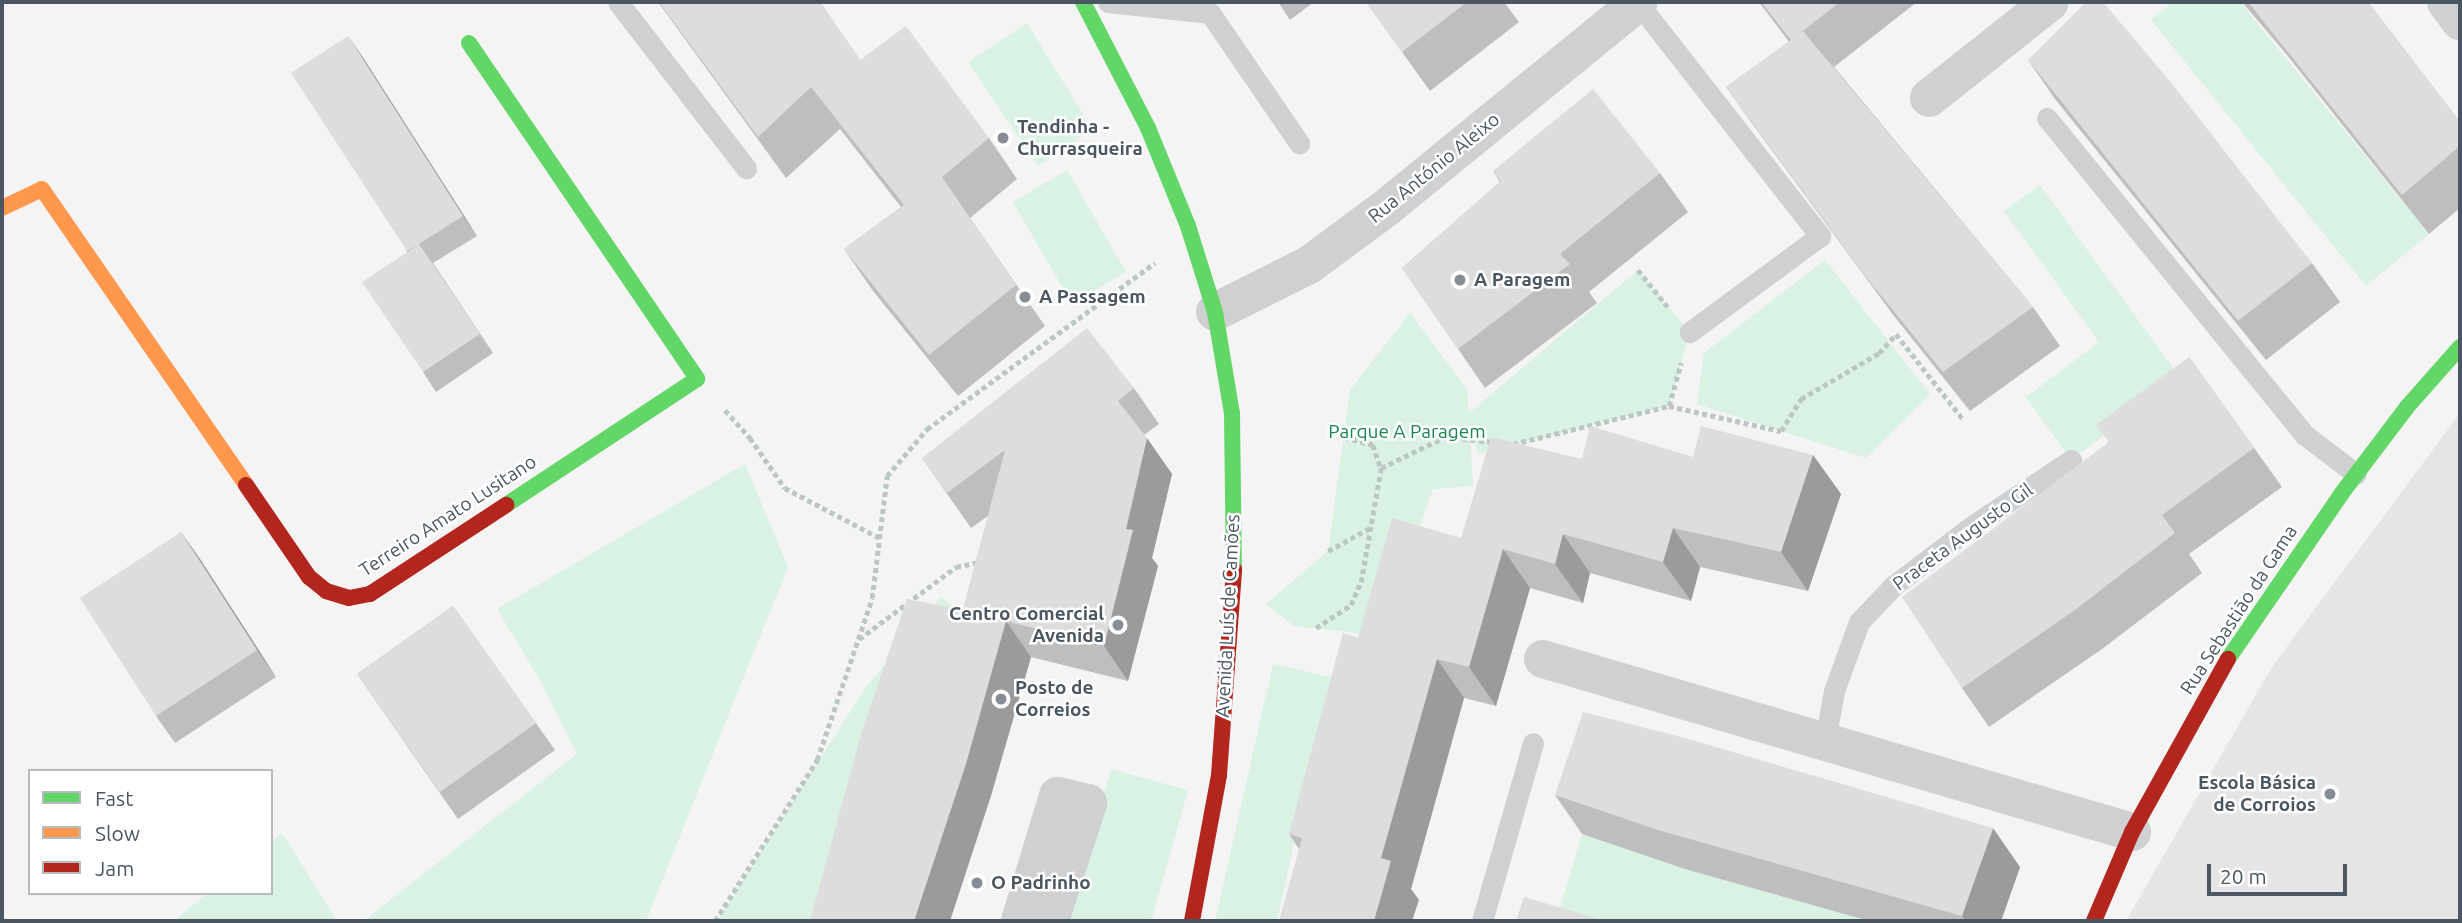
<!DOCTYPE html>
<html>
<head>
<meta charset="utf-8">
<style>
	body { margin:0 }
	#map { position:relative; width:2462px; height:923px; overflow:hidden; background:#f4f4f4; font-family:Ubuntu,sans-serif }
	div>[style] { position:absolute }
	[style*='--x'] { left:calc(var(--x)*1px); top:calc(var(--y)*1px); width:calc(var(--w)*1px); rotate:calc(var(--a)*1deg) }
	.education>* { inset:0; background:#e6e5e6 }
	.green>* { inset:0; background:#d9f2e3 }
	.path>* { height:4.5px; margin-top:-2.25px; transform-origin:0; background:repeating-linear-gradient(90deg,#bcc7c4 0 5px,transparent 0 8.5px) }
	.lane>* { height:21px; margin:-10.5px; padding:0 10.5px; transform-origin:10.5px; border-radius:10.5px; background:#ced0d2 }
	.street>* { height:38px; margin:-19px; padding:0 19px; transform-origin:19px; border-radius:19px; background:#ced0d2 }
	.fast>* { height:16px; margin:-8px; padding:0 8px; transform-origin:8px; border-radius:8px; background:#63d668 }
	.slow>* { height:16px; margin:-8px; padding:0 8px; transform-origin:8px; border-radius:8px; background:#ff974d }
	.jam>* { height:16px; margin:-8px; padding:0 8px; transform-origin:8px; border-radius:8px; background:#b3261e }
	.wall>* { inset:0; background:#bebebf }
	.shaded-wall>* { inset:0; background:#9b9b9b }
	.building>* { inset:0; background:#ddddde }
	.dots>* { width:19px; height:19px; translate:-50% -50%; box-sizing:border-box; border:4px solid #fff; border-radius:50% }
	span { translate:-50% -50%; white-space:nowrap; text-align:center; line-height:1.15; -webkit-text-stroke:5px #fff; paint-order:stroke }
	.poi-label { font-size:19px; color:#4a5661; font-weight:700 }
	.left { translate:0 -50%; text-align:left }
	.right { translate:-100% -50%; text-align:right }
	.street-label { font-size:19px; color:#4a5661 }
	.park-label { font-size:19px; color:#17864f }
	.frame { position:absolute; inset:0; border:4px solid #4a5661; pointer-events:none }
	.legend { position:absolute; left:28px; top:769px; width:245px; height:126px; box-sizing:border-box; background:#fff; border:2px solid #b7bbc0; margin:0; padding:9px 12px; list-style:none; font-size:21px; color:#4a5661 }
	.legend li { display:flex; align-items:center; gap:14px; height:35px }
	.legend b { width:35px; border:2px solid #b7bbc0 }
	.scale { position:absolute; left:2207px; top:864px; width:140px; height:32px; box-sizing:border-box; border:4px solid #4a5661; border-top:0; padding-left:9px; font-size:21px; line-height:24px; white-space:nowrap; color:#4a5661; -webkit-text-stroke:5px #fff; paint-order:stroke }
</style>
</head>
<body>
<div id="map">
	<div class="education">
		<i style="clip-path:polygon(2460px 413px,2460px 921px,2126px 921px,2272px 667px)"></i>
	</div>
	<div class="green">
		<i style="clip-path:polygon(2173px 2px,2240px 2px,2429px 234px,2366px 286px,2151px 20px)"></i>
		<i style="clip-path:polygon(1027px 23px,1092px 129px,1038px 166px,968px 62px)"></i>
		<i style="clip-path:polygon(1067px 170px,1126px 272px,1072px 304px,1013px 202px)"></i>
		<i style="clip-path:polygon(2040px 185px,2181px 379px,2071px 460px,2026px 397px,2099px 342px,2004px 211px)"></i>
		<i style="clip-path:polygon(1825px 260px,1930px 394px,1866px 458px,1697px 404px,1704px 353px)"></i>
		<i style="clip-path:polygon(1638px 270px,1690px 332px,1669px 406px,1478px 454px,1469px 421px,1473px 486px,1433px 489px,1381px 636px,1294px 626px,1266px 604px,1328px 551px,1350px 390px,1410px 313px,1467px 389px,1469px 413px)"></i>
		<i style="clip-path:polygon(745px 464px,788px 567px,646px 921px,363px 921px,577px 754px,537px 675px,497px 609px)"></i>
		<i style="clip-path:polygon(941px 597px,962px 614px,845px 921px,717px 921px,866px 687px)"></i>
		<i style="clip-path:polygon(1273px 664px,1331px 677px,1277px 921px,1215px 921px)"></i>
		<i style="clip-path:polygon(1111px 769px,1188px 790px,1151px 921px,1067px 921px)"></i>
		<i style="clip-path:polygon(282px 833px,337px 921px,173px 921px,208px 893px,271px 893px,271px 842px)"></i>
		<i style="clip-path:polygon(1582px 834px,1875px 921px,1556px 921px)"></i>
	</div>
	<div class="path">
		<i style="--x:1638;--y:270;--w:48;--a:51"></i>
		<i style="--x:1669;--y:406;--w:45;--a:-74.4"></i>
		<i style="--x:725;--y:410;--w:38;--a:48"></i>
		<i style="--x:750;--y:438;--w:61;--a:55"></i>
		<i style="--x:785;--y:488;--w:107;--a:27.8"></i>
		<i style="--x:1344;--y:437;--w:30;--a:15"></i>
		<i style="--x:1373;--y:445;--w:24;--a:71"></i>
		<i style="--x:1513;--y:444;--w:161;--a:-13.7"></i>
		<i style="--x:1669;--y:406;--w:115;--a:12.6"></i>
		<i style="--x:1781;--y:431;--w:38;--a:-58"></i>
		<i style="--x:1801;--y:399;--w:91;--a:-30.5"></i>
		<i style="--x:1879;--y:353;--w:25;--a:-48"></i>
		<i style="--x:1896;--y:334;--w:108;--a:51.8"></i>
		<i style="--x:1328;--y:551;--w:48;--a:-28.7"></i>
		<i style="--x:1316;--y:628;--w:42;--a:-33.3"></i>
		<i style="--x:1351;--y:605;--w:25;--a:-67"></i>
		<i style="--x:1361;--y:582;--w:116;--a:-80"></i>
		<i style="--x:1381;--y:468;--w:71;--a:-25.8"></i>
		<i style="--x:1445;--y:437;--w:49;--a:5.8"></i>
		<i style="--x:859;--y:639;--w:121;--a:-36.6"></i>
		<i style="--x:956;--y:567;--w:25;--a:-12"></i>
		<i style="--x:715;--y:921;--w:191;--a:-57.6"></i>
		<i style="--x:817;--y:760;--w:171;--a:-71.2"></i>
		<i style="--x:872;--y:598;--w:123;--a:-83"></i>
		<i style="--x:887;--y:476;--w:62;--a:-49.6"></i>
		<i style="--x:927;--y:429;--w:282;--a:-36.1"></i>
	</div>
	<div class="lane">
		<i style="--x:618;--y:2;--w:210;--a:52.4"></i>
		<i style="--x:1108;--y:2;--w:103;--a:6.2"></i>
		<i style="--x:1210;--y:13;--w:158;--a:55.6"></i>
		<i style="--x:1638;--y:3;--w:296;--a:52"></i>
		<i style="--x:1820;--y:236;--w:162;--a:143.6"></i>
		<i style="--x:2047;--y:118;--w:409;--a:50.9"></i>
		<i style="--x:2305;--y:435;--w:64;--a:37.4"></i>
		<i style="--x:1825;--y:741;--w:51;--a:-79.8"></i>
		<i style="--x:1834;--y:691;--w:73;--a:-70.1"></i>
		<i style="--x:1859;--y:622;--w:50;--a:-46.6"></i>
		<i style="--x:1893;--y:586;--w:99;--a:-37.2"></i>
		<i style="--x:1972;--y:526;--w:119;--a:-33.7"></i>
		<i style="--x:1482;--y:921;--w:185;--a:-74"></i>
	</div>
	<div class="street">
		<i style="--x:2446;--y:2;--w:24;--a:54"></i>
		<i style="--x:1929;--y:98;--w:154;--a:-38.4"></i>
		<i style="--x:1215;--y:312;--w:105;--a:-26.6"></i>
		<i style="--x:1309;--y:265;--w:96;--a:-36.5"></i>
		<i style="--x:1386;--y:208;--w:326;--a:-39.2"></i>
		<i style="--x:1543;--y:659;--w:614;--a:16.37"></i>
		<i style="--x:1020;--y:921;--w:131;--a:-73.1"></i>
		<i style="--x:1058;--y:796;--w:31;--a:13"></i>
		<i style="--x:1088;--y:803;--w:124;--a:107.9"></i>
	</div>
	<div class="fast">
		<i style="--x:1083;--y:2;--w:142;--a:62.7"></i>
		<i style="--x:1148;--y:128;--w:106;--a:67.8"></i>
		<i style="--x:1188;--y:226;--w:90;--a:72.6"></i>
		<i style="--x:1215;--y:312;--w:103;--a:80.5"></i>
		<i style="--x:1232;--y:414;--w:156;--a:89.3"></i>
		<i style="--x:469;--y:43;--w:406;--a:55.8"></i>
		<i style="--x:697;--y:379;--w:229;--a:146.6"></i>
		<i style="--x:2228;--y:659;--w:201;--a:-55.5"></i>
		<i style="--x:2342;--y:493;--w:108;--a:-52.9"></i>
		<i style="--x:2407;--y:407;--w:80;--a:-48.5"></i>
	</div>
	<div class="slow">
		<i style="--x:2;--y:208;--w:44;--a:-25.4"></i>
		<i style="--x:42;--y:189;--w:359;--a:55.4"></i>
	</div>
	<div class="jam">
		<i style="--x:246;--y:485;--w:112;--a:55.6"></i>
		<i style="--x:309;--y:577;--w:22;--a:39"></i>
		<i style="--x:326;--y:591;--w:24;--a:17"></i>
		<i style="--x:349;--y:598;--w:21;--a:-11"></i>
		<i style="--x:370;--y:594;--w:163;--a:-33.2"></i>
		<i style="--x:1192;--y:921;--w:148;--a:-79.5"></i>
		<i style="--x:1219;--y:775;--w:206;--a:-85.8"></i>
		<i style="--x:2094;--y:921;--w:97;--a:-66.9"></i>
		<i style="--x:2132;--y:832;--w:198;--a:-61"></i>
	</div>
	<div class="wall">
		<i style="clip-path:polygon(658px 2px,820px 2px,860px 60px,989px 138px,1017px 179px,970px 218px,1045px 326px,958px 396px,873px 291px,844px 249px,901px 207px,840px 129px,786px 178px)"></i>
		<i style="clip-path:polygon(1278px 2px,1314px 2px,1290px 20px)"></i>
		<i style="clip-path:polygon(1366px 2px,1504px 2px,1519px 22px,1430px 91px)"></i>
		<i style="clip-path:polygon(1759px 2px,1917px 2px,1834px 67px,2033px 307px,2060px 346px,1970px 411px,1894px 316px,1754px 126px,1726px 87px,1789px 42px)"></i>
		<i style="clip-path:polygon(2242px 2px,2368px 2px,2460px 122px,2460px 208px,2429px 234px,2287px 55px)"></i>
		<i style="clip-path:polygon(362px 56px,477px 236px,433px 263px,493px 353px,436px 392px,423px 372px,407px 252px)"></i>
		<i style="clip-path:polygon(2028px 60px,2312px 263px,2340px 302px,2266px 360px,2055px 99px)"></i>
		<i style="clip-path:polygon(1493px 171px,1660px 173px,1688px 212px,1589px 292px,1597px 303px,1485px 388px,1402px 268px,1500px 182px)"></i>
		<i style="clip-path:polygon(2189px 357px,2282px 487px,2189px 554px,2202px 573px,2102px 649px,1989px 727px,1962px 688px,2108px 442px)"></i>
		<i style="clip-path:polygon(1134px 388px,1159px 424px,1144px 435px,1172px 474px,1152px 558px,1158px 566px,1128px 681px,1031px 657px,990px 799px,963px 610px,988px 516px,971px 528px,922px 458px)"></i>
		<i style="clip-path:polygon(1813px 455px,1841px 494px,1808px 591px,1700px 567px,1691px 601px,1590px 573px,1583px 603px,1530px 588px,1496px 706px,1464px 698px,1411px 889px,1419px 900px,1299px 849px,1289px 834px,1358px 638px,1461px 538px,1582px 459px)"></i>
		<i style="clip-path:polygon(181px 532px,200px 559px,276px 677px,175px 743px,156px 716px)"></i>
		<i style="clip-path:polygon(453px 606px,555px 750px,458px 819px,357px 674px)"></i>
		<i style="clip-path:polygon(1555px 795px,2020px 867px,2001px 921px,1869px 921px,1685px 869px,1582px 834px)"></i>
	</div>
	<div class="shaded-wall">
		<i style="clip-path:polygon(348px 36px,362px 56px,477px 236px,463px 216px)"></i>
		<i style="clip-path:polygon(1147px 438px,1172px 474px,1152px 558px,1158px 566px,1128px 681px,1104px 646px,1126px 529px)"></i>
		<i style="clip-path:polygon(1813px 455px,1841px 494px,1808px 591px,1781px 552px)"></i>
		<i style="clip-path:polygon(1673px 528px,1700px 567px,1691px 601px,1663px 562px)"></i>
		<i style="clip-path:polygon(181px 532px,200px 559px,276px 677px,257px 650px)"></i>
		<i style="clip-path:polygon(1563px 534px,1590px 573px,1583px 603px,1555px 564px)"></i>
		<i style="clip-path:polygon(1503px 549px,1530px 588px,1496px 706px,1469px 667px)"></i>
		<i style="clip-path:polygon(1006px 621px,1031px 657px,990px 799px,950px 921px,914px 921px)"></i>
		<i style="clip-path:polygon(1437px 659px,1464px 698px,1411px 889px,1419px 900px,1412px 921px,1374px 921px,1381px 858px)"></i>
		<i style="clip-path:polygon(1993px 828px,2020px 867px,2001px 921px,1966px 921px,1962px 916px)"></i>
	</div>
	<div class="building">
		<i style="clip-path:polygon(659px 2px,820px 2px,860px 60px,906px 26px,989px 138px,942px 177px,1016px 285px,929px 355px,844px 249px,904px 205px,811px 87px,758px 137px)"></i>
		<i style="clip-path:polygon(1366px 2px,1467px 2px,1402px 52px)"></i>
		<i style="clip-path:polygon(1761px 2px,1840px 2px,1791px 40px)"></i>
		<i style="clip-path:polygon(2086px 2px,2103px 2px,2169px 80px,2312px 263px,2238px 321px,2028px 60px)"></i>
		<i style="clip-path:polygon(2248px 2px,2368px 2px,2460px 122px,2460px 146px,2402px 195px)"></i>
		<i style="clip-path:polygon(1803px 31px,2033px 307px,1943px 372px,1866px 277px,1726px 87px)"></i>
		<i style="clip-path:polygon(348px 36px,463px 216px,419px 244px,480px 334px,423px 372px,362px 282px,418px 245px,407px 251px,291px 73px)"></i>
		<i style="clip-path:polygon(1593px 89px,1660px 173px,1560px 254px,1570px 264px,1458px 349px,1402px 268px,1501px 181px,1493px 171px)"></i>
		<i style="clip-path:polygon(1087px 328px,1134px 388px,1118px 401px,1147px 438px,1126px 529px,1133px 530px,1104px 646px,1006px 621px,966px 764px,914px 921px,810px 921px,861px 734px,907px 599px,963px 610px,1005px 450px,947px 493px,922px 458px)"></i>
		<i style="clip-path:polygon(2189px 357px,2254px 448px,2162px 515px,2175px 533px,2075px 610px,1962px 688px,1902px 597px,2109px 442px,2096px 425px)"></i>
		<i style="clip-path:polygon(1590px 426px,1693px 457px,1701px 426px,1813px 455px,1781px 552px,1673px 528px,1663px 562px,1563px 534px,1555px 564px,1503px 549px,1469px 667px,1437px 659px,1381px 858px,1391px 861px,1374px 921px,1279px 921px,1302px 838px,1289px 834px,1343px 633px,1358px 638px,1392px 518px,1461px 538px,1491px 437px,1582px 459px)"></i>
		<i style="clip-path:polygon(181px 532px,257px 650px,156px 716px,80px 598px)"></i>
		<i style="clip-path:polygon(453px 606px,536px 723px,440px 792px,357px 674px)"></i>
		<i style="clip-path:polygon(1583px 712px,1685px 738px,1993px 828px,1962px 916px,1658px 830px,1555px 795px)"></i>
		<i style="clip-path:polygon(1524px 897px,1606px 921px,1516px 921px)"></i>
	</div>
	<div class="dots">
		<i style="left:1003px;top:138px;background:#868d94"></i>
		<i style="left:1460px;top:280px;background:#868d94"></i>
		<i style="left:1025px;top:297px;background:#868d94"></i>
		<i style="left:1118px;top:625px;background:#868d94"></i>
		<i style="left:1001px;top:699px;background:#868d94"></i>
		<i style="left:2330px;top:794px;background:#868d94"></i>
		<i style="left:977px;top:883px;background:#868d94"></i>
	</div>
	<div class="poi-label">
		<span class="left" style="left:1017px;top:138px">Tendinha -<br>Churrasqueira</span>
		<span class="left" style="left:1474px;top:280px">A Paragem</span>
		<span class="left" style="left:1039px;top:297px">A Passagem</span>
		<span class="right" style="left:1104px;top:625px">Centro Comercial<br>Avenida</span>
		<span class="left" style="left:1015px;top:699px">Posto de<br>Correios</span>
		<span class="right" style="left:2316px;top:794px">Escola Básica<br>de Corroios</span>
		<span class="left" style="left:991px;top:883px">O Padrinho</span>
	</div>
	<div class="street-label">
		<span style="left:1434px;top:168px;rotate:-39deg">Rua António Aleixo</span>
		<span style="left:448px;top:516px;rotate:-33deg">Terreiro Amato Lusitano</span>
		<span style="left:1963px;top:537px;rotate:-36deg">Praceta Augusto Gil</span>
		<span style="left:2239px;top:610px;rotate:-57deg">Rua Sebastião da Gama</span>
		<span style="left:1228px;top:616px;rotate:-87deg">Avenida Luís de Camões</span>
	</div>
	<div class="park-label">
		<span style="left:1407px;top:432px">Parque A Paragem</span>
	</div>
	<div class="frame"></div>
	<ul class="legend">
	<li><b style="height:9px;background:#63d668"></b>Fast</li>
	<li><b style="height:9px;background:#ff974d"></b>Slow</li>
	<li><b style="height:9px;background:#b3261e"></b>Jam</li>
	</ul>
	<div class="scale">20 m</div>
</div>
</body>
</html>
